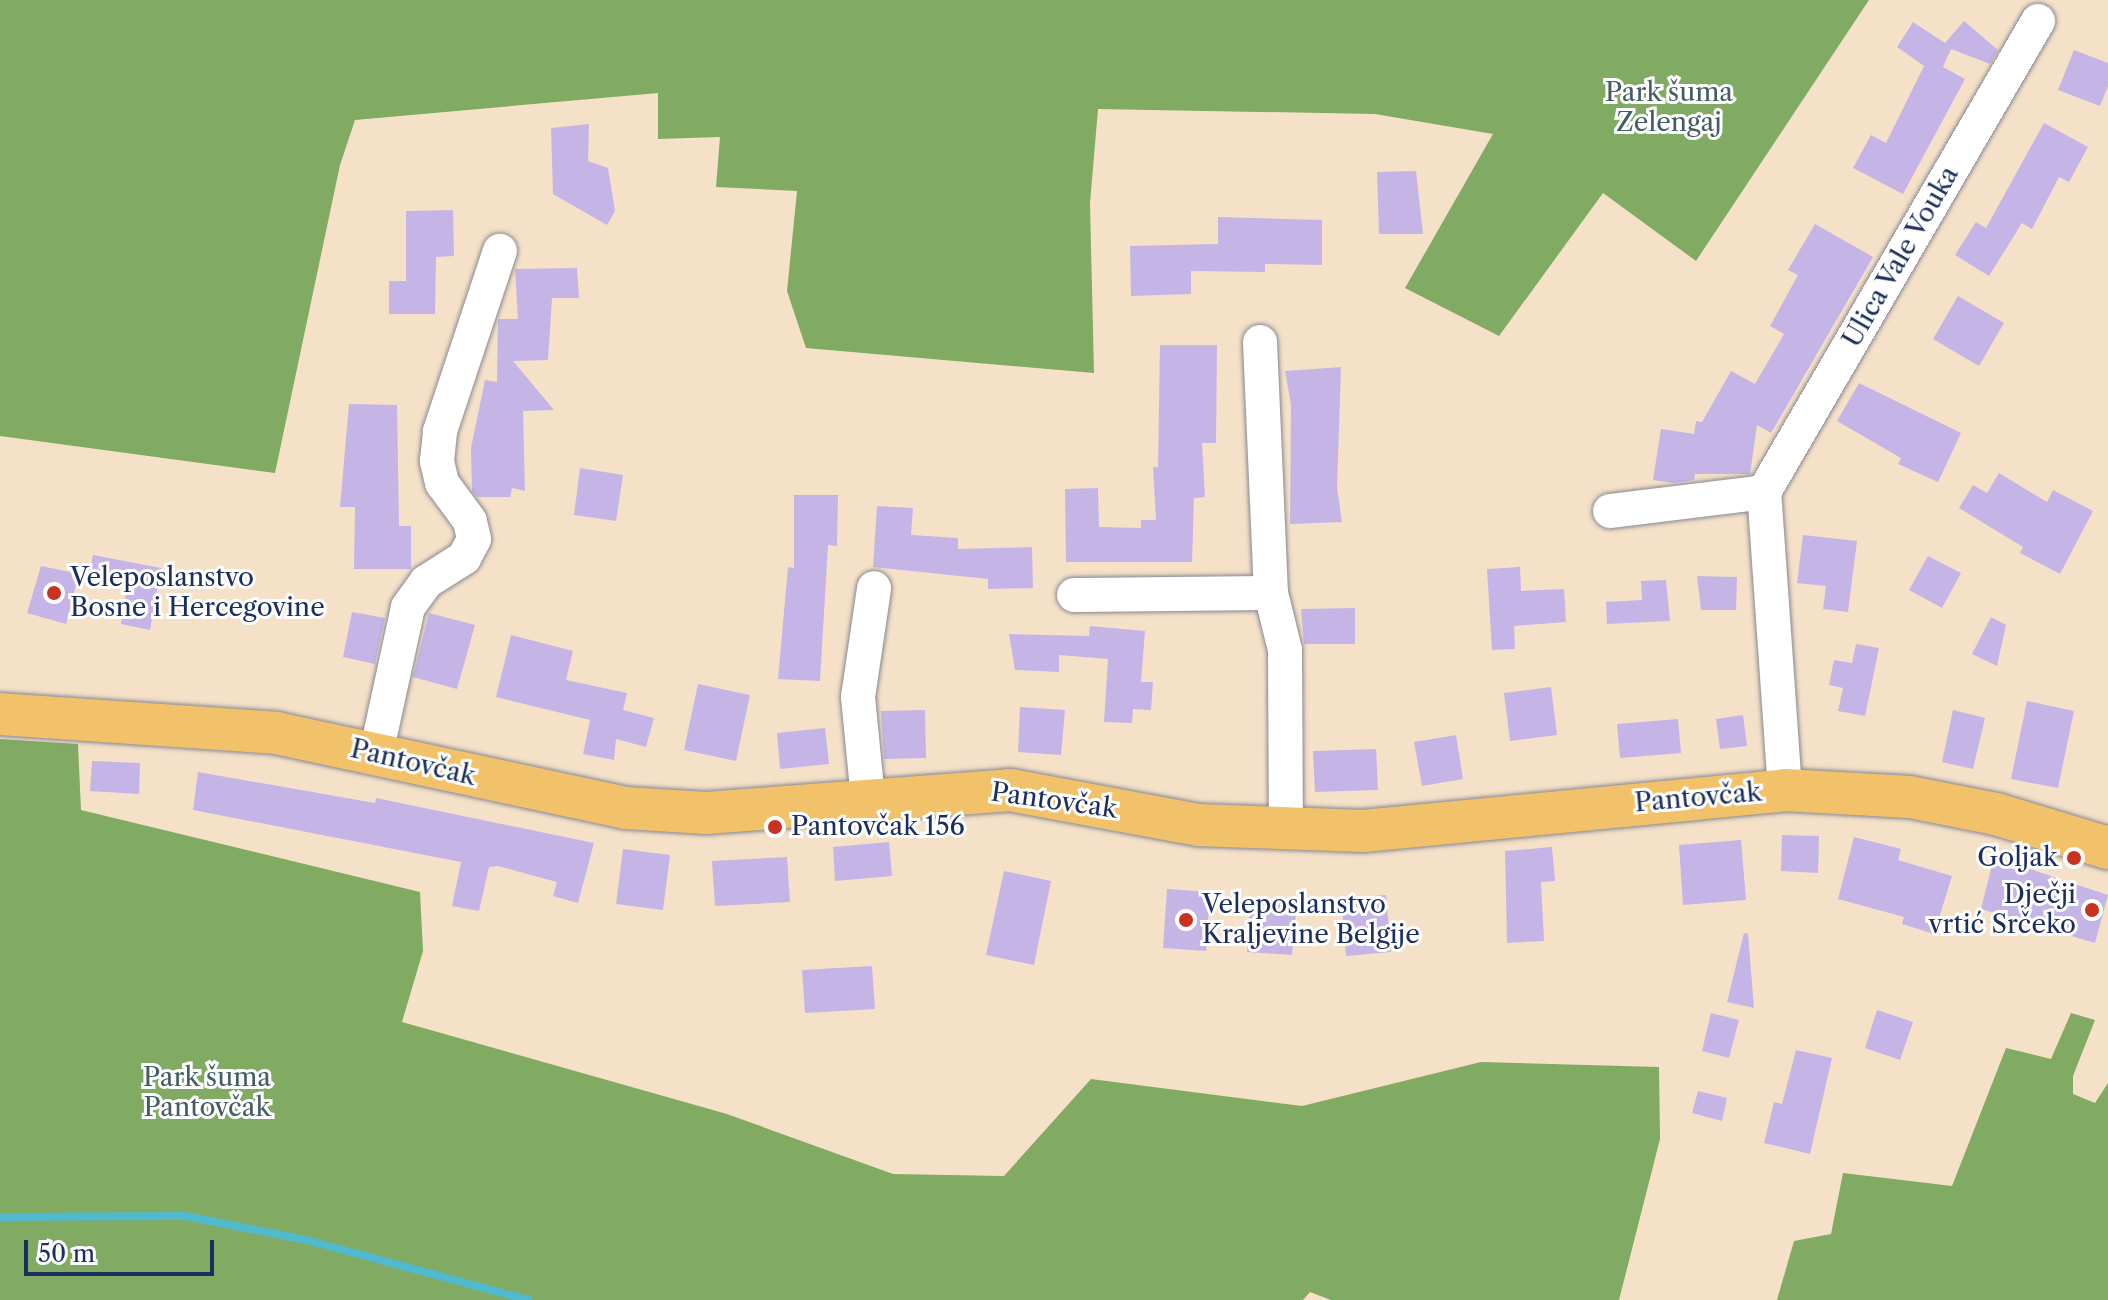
<!DOCTYPE html>
<html>
<head>
<meta charset="utf-8">
<style>
	body { margin:0 }
	#map { position:relative; width:2108px; height:1300px; overflow:hidden; background:#f5e1c8; font-family:"Libre Caslon Text",serif }
	div>[style] { position:absolute }
	[style*='--x'] { left:calc(var(--x)*1px); top:calc(var(--y)*1px); width:calc(var(--w)*1px); rotate:calc(var(--a)*1deg) }
	.forest>* { inset:0; background:#81ab62 }
	.stream>* { height:8px; margin:-4px; padding:0 4px; transform-origin:4px; border-radius:4px; background:#51bace }
	.building>* { inset:0; background:#c5b5e7 }
	.roads { filter:drop-shadow(0 0 2px #888893) drop-shadow(0 0 2px #888893) }
	.minor>* { height:34px; margin:-17px; padding:0 17px; transform-origin:17px; border-radius:17px; background:#fff }
	.major>* { height:42px; margin:-21px; padding:0 21px; transform-origin:21px; border-radius:21px; background:#f2c26a }
	.dots>* { width:22px; height:22px; translate:-50% -50%; box-sizing:border-box; border:4px solid #fff; border-radius:50% }
	span { translate:-50% -50%; white-space:nowrap; text-align:center; line-height:1.15; -webkit-text-stroke:6px #fff; paint-order:stroke }
	.park-label { font-size:26px; color:#445c63 }
	.street-label { font-size:26px; color:#1b2f5e }
	.poi-label { font-size:26px; color:#1b2f5e }
	.left { translate:0 -50%; text-align:left }
	.right { translate:-100% -50%; text-align:right }
	.scale { position:absolute; left:24px; top:1240px; width:190px; height:36px; box-sizing:border-box; border:4px solid #1b2f5e; border-top:0; padding-left:10px; font-size:24px; line-height:28px; white-space:nowrap; color:#1b2f5e; -webkit-text-stroke:6px #fff; paint-order:stroke }
</style>
</head>
<body>
<div id="map">
	<div class="forest">
		<i style="clip-path:polygon(0 0,1869px 0,1696px 261px,1603px 193px,1499px 336px,1405px 288px,1493px 134px,1375px 114px,1098px 109px,1090px 203px,1094px 373px,806px 348px,787px 291px,797px 191px,716px 187px,720px 137px,658px 139px,658px 93px,355px 120px,340px 165px,275px 473px,0 436px)"></i>
		<i style="clip-path:polygon(0 739px,78px 744px,81px 810px,420px 892px,423px 951px,402px 1022px,727px 1114px,893px 1174px,1004px 1176px,1091px 1079px,1302px 1106px,1481px 1062px,1659px 1067px,1660px 1139px,1619px 1300px,1331px 1300px,1310px 1292px,1303px 1300px,0 1300px)"></i>
		<i style="clip-path:polygon(2071px 1013px,2095px 1020px,2073px 1076px,2073px 1094px,2095px 1103px,2108px 1083px,2108px 1300px,1777px 1300px,1794px 1241px,1831px 1234px,1843px 1173px,1952px 1186px,2006px 1048px,2051px 1059px)"></i>
	</div>
	<div class="stream">
		<i style="--x:0;--y:1217;--w:185;--a:-0.3"></i>
		<i style="--x:185;--y:1216;--w:123;--a:11.2"></i>
		<i style="--x:306;--y:1240;--w:230;--a:15.1"></i>
	</div>
	<div class="building">
		<i style="clip-path:polygon(1964px 21px,1998px 50px,1990px 64px,1951px 49px,1943px 67px,1965px 79px,1903px 194px,1853px 168px,1871px 135px,1886px 143px,1924px 66px,1897px 47px,1913px 22px,1945px 43px)"></i>
		<i style="clip-path:polygon(2074px 50px,2108px 63px,2108px 86px,2100px 106px,2058px 90px)"></i>
		<i style="clip-path:polygon(2044px 123px,2088px 147px,2069px 182px,2059px 177px,2032px 229px,2022px 223px,1989px 276px,1955px 255px,1976px 222px,1986px 228px)"></i>
		<i style="clip-path:polygon(589px 124px,588px 161px,608px 168px,615px 211px,607px 225px,553px 194px,551px 128px)"></i>
		<i style="clip-path:polygon(1416px 171px,1423px 234px,1379px 234px,1377px 172px)"></i>
		<i style="clip-path:polygon(453px 210px,454px 256px,436px 257px,435px 314px,389px 314px,389px 281px,406px 281px,406px 211px)"></i>
		<i style="clip-path:polygon(1218px 217px,1322px 220px,1322px 265px,1265px 264px,1265px 272px,1191px 271px,1191px 294px,1131px 296px,1130px 246px,1218px 244px)"></i>
		<i style="clip-path:polygon(1815px 224px,1873px 257px,1771px 433px,1757px 425px,1750px 474px,1695px 474px,1694px 480px,1674px 483px,1653px 480px,1661px 429px,1694px 434px,1696px 421px,1702px 422px,1731px 371px,1755px 384px,1784px 334px,1770px 326px,1798px 275px,1788px 270px)"></i>
		<i style="clip-path:polygon(577px 268px,579px 298px,552px 298px,548px 360px,513px 361px,554px 410px,523px 411px,525px 491px,512px 488px,510px 497px,477px 497px,472px 491px,471px 448px,485px 380px,497px 382px,498px 319px,518px 319px,515px 269px)"></i>
		<i style="clip-path:polygon(1958px 296px,2004px 323px,1979px 366px,1933px 339px)"></i>
		<i style="clip-path:polygon(1160px 345px,1217px 345px,1216px 443px,1202px 443px,1205px 497px,1194px 498px,1192px 562px,1066px 562px,1065px 489px,1098px 488px,1099px 527px,1141px 528px,1141px 520px,1156px 520px,1153px 467px,1158px 467px)"></i>
		<i style="clip-path:polygon(1341px 367px,1337px 487px,1342px 522px,1290px 524px,1291px 405px,1285px 371px)"></i>
		<i style="clip-path:polygon(1859px 383px,1961px 433px,1938px 482px,1898px 464px,1901px 458px,1837px 421px)"></i>
		<i style="clip-path:polygon(349px 404px,397px 405px,399px 526px,411px 526px,411px 569px,354px 569px,355px 507px,340px 507px)"></i>
		<i style="clip-path:polygon(580px 468px,623px 475px,616px 521px,574px 515px)"></i>
		<i style="clip-path:polygon(1999px 473px,2047px 502px,2053px 490px,2093px 511px,2060px 574px,2020px 553px,2023px 547px,1959px 508px,1973px 485px,1987px 493px)"></i>
		<i style="clip-path:polygon(794px 495px,838px 495px,837px 546px,828px 545px,820px 681px,778px 679px,788px 567px,794px 568px)"></i>
		<i style="clip-path:polygon(877px 506px,913px 508px,911px 535px,958px 538px,958px 549px,1032px 547px,1033px 588px,988px 589px,988px 579px,873px 567px)"></i>
		<i style="clip-path:polygon(1803px 535px,1857px 541px,1848px 612px,1823px 609px,1826px 586px,1797px 583px)"></i>
		<i style="clip-path:polygon(93px 555px,161px 568px,150px 630px,121px 624px,128px 582px,89px 575px)"></i>
		<i style="clip-path:polygon(1928px 556px,1961px 573px,1942px 608px,1909px 590px)"></i>
		<i style="clip-path:polygon(41px 566px,79px 574px,66px 624px,27px 613px)"></i>
		<i style="clip-path:polygon(1520px 567px,1521px 591px,1564px 589px,1566px 622px,1514px 626px,1515px 649px,1492px 650px,1487px 569px)"></i>
		<i style="clip-path:polygon(1697px 576px,1737px 577px,1736px 610px,1701px 610px)"></i>
		<i style="clip-path:polygon(1666px 580px,1670px 621px,1607px 624px,1606px 602px,1642px 600px,1641px 581px)"></i>
		<i style="clip-path:polygon(1355px 608px,1355px 644px,1304px 644px,1301px 609px)"></i>
		<i style="clip-path:polygon(352px 612px,385px 618px,375px 664px,343px 657px)"></i>
		<i style="clip-path:polygon(429px 613px,475px 625px,457px 689px,413px 677px)"></i>
		<i style="clip-path:polygon(1991px 617px,2006px 625px,1997px 666px,1972px 654px)"></i>
		<i style="clip-path:polygon(1090px 626px,1145px 631px,1141px 682px,1153px 682px,1151px 710px,1133px 709px,1132px 723px,1104px 722px,1108px 659px,1059px 655px,1059px 672px,1015px 670px,1009px 634px,1089px 636px)"></i>
		<i style="clip-path:polygon(511px 635px,573px 651px,566px 680px,627px 693px,623px 710px,654px 718px,646px 747px,616px 739px,614px 760px,583px 754px,590px 720px,496px 697px)"></i>
		<i style="clip-path:polygon(1856px 644px,1879px 648px,1865px 716px,1838px 711px,1843px 688px,1829px 685px,1834px 660px,1852px 663px)"></i>
		<i style="clip-path:polygon(698px 684px,750px 695px,736px 761px,684px 750px)"></i>
		<i style="clip-path:polygon(1551px 687px,1557px 735px,1510px 741px,1504px 693px)"></i>
		<i style="clip-path:polygon(2027px 701px,2074px 711px,2058px 788px,2011px 779px)"></i>
		<i style="clip-path:polygon(1020px 707px,1065px 710px,1061px 755px,1018px 752px)"></i>
		<i style="clip-path:polygon(925px 710px,926px 758px,884px 759px,881px 711px)"></i>
		<i style="clip-path:polygon(1953px 710px,1985px 718px,1973px 769px,1942px 762px)"></i>
		<i style="clip-path:polygon(1743px 715px,1747px 746px,1720px 749px,1716px 719px)"></i>
		<i style="clip-path:polygon(1678px 719px,1681px 753px,1620px 758px,1617px 724px)"></i>
		<i style="clip-path:polygon(825px 728px,829px 764px,780px 769px,777px 733px)"></i>
		<i style="clip-path:polygon(1456px 735px,1463px 779px,1422px 786px,1414px 742px)"></i>
		<i style="clip-path:polygon(1376px 749px,1378px 790px,1315px 792px,1313px 751px)"></i>
		<i style="clip-path:polygon(92px 761px,140px 763px,139px 794px,90px 791px)"></i>
		<i style="clip-path:polygon(198px 772px,375px 803px,376px 798px,594px 843px,578px 903px,553px 896px,557px 882px,498px 866px,489px 867px,479px 911px,452px 906px,461px 862px,193px 810px)"></i>
		<i style="clip-path:polygon(1782px 835px,1819px 836px,1818px 873px,1781px 871px)"></i>
		<i style="clip-path:polygon(1854px 837px,1901px 849px,1898px 860px,1952px 876px,1934px 934px,1902px 924px,1904px 917px,1838px 899px)"></i>
		<i style="clip-path:polygon(1741px 840px,1746px 900px,1683px 905px,1679px 845px)"></i>
		<i style="clip-path:polygon(889px 842px,892px 876px,835px 881px,833px 847px)"></i>
		<i style="clip-path:polygon(1552px 847px,1555px 881px,1541px 882px,1544px 941px,1507px 943px,1505px 851px)"></i>
		<i style="clip-path:polygon(623px 849px,670px 855px,663px 910px,616px 904px)"></i>
		<i style="clip-path:polygon(787px 857px,790px 902px,715px 906px,712px 861px)"></i>
		<i style="clip-path:polygon(1994px 857px,2108px 895px,2095px 943px,1981px 909px)"></i>
		<i style="clip-path:polygon(1004px 871px,1051px 881px,1034px 965px,986px 955px)"></i>
		<i style="clip-path:polygon(1167px 889px,1210px 892px,1206px 951px,1163px 948px)"></i>
		<i style="clip-path:polygon(1386px 895px,1391px 952px,1346px 956px,1341px 898px)"></i>
		<i style="clip-path:polygon(1251px 900px,1297px 903px,1292px 955px,1247px 952px)"></i>
		<i style="clip-path:polygon(1744px 933px,1748px 934px,1754px 1008px,1727px 1002px)"></i>
		<i style="clip-path:polygon(872px 966px,875px 1009px,805px 1013px,802px 970px)"></i>
		<i style="clip-path:polygon(1877px 1010px,1913px 1022px,1900px 1060px,1865px 1048px)"></i>
		<i style="clip-path:polygon(1711px 1013px,1739px 1020px,1729px 1058px,1702px 1051px)"></i>
		<i style="clip-path:polygon(1796px 1050px,1832px 1058px,1810px 1154px,1764px 1143px,1774px 1102px,1782px 1104px)"></i>
		<i style="clip-path:polygon(1698px 1091px,1727px 1098px,1722px 1121px,1692px 1113px)"></i>
	</div>
	<div class="roads">
		<div class="minor">
			<i style="--x:1260;--y:342;--w:251;--a:87.5"></i>
			<i style="--x:1610;--y:511;--w:155;--a:-7"></i>
			<i style="--x:1074;--y:595;--w:197;--a:-0.6"></i>
			<i style="--x:1271;--y:593;--w:59;--a:76.2"></i>
			<i style="--x:1285;--y:650;--w:182;--a:89.7"></i>
			<i style="--x:376;--y:754;--w:150;--a:-77.7"></i>
			<i style="--x:408;--y:607;--w:31;--a:-54"></i>
			<i style="--x:426;--y:582;--w:45;--a:-32.3"></i>
			<i style="--x:464;--y:558;--w:21;--a:-62"></i>
			<i style="--x:474;--y:539;--w:18;--a:-103"></i>
			<i style="--x:470;--y:521;--w:47;--a:-126.4"></i>
			<i style="--x:442;--y:483;--w:23;--a:-103"></i>
			<i style="--x:437;--y:461;--w:30;--a:-84"></i>
			<i style="--x:440;--y:431;--w:190;--a:-71.6"></i>
			<i style="--x:1785;--y:790;--w:299;--a:-94"></i>
			<i style="--x:1764;--y:492;--w:545;--a:-59.81"></i>
			<i style="--x:868;--y:799;--w:102;--a:-95.6"></i>
			<i style="--x:858;--y:697;--w:110;--a:-81.6"></i>
		</div>
		<div class="major">
			<i style="--x:0;--y:714;--w:277;--a:3.9"></i>
			<i style="--x:276;--y:733;--w:358;--a:12.1"></i>
			<i style="--x:626;--y:808;--w:80;--a:3.6"></i>
			<i style="--x:706;--y:813;--w:305;--a:-4.3"></i>
			<i style="--x:1010;--y:790;--w:191;--a:10.5"></i>
			<i style="--x:1198;--y:825;--w:165;--a:2.1"></i>
			<i style="--x:1363;--y:831;--w:424;--a:-5.5"></i>
			<i style="--x:1785;--y:790;--w:125;--a:3.2"></i>
			<i style="--x:1910;--y:797;--w:88;--a:11.2"></i>
			<i style="--x:1996;--y:814;--w:117;--a:16.9"></i>
		</div>
	</div>
	<div class="dots">
		<i style="left:54px;top:593px;background:#c8321e"></i>
		<i style="left:775px;top:827px;background:#c8321e"></i>
		<i style="left:2074px;top:858px;background:#c8321e"></i>
		<i style="left:2092px;top:910px;background:#c8321e"></i>
		<i style="left:1186px;top:920px;background:#c8321e"></i>
	</div>
	<div class="park-label">
		<span style="left:1669px;top:108px">Park šuma<br>Zelengaj</span>
		<span style="left:207px;top:1093px">Park šuma<br>Pantovčak</span>
	</div>
	<div class="street-label">
		<span style="left:1901px;top:257px;rotate:-60deg">Ulica Vale Vouka</span>
		<span style="left:413px;top:763px;rotate:13deg">Pantovčak</span>
		<span style="left:1698px;top:798px;rotate:-5deg">Pantovčak</span>
		<span style="left:1054px;top:801px;rotate:8deg">Pantovčak</span>
	</div>
	<div class="poi-label">
		<span class="left" style="left:70px;top:593px">Veleposlanstvo<br>Bosne i Hercegovine</span>
		<span class="left" style="left:791px;top:827px">Pantovčak 156</span>
		<span class="right" style="left:2058px;top:858px">Goljak</span>
		<span class="right" style="left:2076px;top:910px">Dječji<br>vrtić Srčeko</span>
		<span class="left" style="left:1202px;top:920px">Veleposlanstvo<br>Kraljevine Belgije</span>
	</div>
	<div class="scale">50 m</div>
</div>
</body>
</html>
